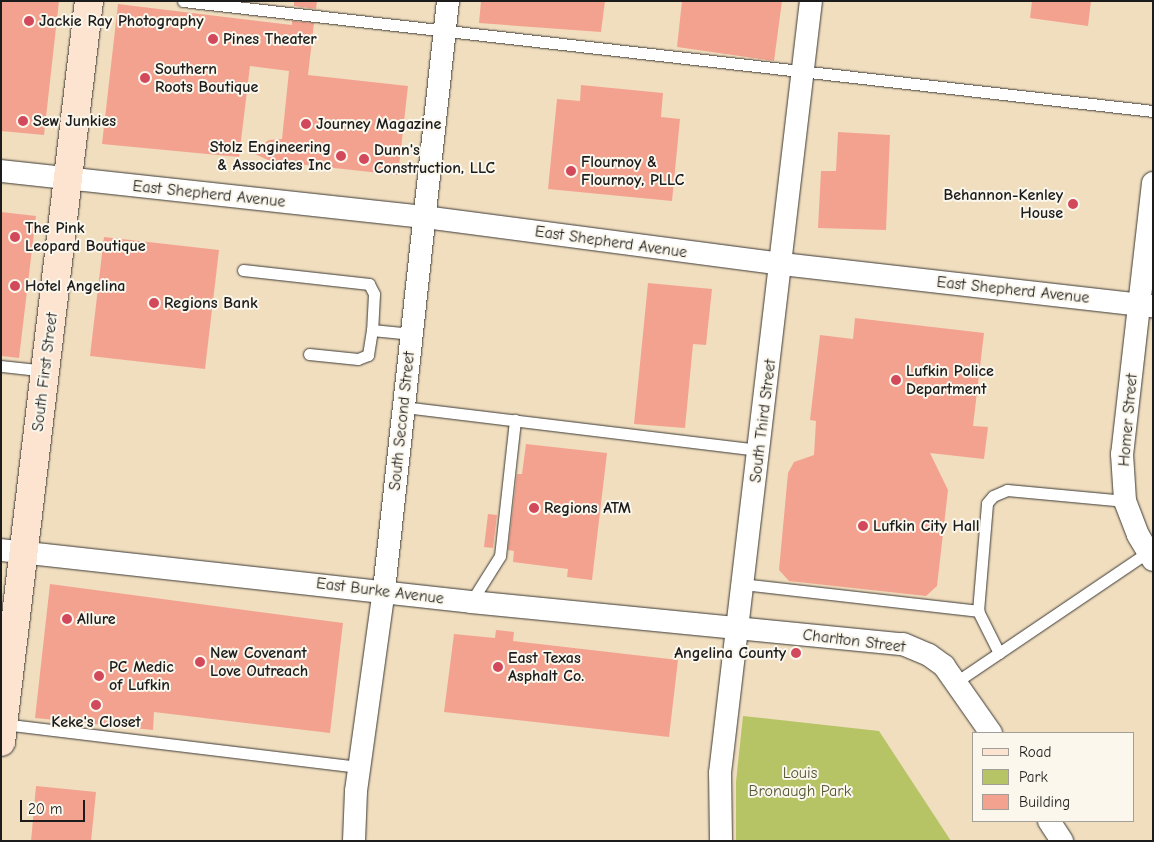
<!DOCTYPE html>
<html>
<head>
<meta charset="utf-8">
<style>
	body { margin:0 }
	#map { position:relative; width:1154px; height:842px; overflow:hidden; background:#f1debf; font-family:"Comic Neue",sans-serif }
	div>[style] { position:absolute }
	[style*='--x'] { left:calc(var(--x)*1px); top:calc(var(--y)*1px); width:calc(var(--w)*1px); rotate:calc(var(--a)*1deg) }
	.green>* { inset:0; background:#b6c466 }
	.building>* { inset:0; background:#f3a290 }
	.roads { filter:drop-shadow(0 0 1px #3c3934) drop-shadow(0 0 1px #3c3934) }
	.service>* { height:11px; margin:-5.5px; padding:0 5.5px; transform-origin:5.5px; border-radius:5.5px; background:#fff }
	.minor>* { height:22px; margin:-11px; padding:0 11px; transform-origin:11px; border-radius:11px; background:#fff }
	.secondary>* { height:28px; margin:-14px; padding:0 14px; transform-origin:14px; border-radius:14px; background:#fde4d0 }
	.dots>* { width:14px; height:14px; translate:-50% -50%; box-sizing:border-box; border:2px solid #fbf7ec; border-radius:50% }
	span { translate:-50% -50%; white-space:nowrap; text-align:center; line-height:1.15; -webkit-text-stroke:4px #fbf7ec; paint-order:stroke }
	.poi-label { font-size:16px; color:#1c1c1c; font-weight:700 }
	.left { translate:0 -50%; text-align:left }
	.right { translate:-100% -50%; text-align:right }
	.street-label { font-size:16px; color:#1c1c1c }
	.park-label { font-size:16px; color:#525736 }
	.frame { position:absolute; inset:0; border:2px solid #1c1c1c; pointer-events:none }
	.legend { position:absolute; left:972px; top:732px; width:162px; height:90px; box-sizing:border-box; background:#fbf7ec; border:1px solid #a29f99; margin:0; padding:6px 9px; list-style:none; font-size:15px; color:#1c1c1c }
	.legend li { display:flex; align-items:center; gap:10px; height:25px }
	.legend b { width:25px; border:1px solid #a29f99 }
	.scale { position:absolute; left:20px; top:800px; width:65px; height:22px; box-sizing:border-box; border:2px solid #1c1c1c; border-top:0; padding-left:6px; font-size:15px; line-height:18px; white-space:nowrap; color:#1c1c1c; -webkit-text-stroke:4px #fbf7ec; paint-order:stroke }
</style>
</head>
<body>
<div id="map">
	<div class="green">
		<i style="clip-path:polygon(743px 716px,879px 731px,951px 841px,736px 841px,736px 782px)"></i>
	</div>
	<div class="building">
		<i style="clip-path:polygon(1px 1px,59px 1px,44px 135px,1px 131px)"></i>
		<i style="clip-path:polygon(294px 1px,317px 1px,316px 9px,294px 6px)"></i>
		<i style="clip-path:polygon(481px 1px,605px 1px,601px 32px,479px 23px)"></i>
		<i style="clip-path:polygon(682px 1px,782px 1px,774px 61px,677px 47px)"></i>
		<i style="clip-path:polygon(1032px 1px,1091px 1px,1088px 26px,1030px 18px)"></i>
		<i style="clip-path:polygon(118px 4px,292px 25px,292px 21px,314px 23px,308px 75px,408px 86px,398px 175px,270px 161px,251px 152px,269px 140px,282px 139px,289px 71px,250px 66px,239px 157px,102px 144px)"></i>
		<i style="clip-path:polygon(581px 85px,663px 93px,661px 117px,680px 119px,672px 201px,548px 189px,557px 99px,580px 101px)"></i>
		<i style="clip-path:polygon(838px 132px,890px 135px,886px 230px,818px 228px,821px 171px,836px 171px)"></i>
		<i style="clip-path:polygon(1px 212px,36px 216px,19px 358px,1px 356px)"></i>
		<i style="clip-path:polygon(104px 237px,219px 250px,205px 369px,90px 356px)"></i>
		<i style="clip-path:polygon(648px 283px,712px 289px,706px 345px,693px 344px,685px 428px,634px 424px)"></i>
		<i style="clip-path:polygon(855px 318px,984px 333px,973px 426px,988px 427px,984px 459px,930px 453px,948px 490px,937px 586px,926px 596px,789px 581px,779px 570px,788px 473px,794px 462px,814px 455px,816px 421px,810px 420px,820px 335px,853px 339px)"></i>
		<i style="clip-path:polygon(526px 444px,607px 453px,592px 580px,567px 577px,568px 569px,513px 562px,514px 551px,508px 550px,517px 474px,522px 474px)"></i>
		<i style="clip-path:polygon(488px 514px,497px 515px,493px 548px,484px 547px)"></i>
		<i style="clip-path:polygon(50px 584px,343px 623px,330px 733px,154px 712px,153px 730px,35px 718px)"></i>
		<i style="clip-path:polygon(496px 630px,514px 632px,513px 641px,678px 660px,669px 737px,444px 712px,454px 634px,495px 638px)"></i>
		<i style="clip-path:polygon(36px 786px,96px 792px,91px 841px,31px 841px)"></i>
	</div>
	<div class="roads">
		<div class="service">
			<i style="--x:183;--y:1;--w:976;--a:6.47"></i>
			<i style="--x:243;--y:270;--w:127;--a:6.3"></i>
			<i style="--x:369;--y:284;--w:11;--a:63"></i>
			<i style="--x:374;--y:294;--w:36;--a:93"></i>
			<i style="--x:372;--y:330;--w:40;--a:5.7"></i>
			<i style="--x:309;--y:354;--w:49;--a:5.8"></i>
			<i style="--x:358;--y:359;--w:11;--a:-22"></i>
			<i style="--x:368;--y:355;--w:25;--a:-81"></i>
			<i style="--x:1;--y:366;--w:45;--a:6.3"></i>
			<i style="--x:404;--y:407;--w:358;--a:6.9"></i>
			<i style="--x:742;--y:584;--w:238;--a:6.5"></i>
			<i style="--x:471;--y:602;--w:54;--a:-57.8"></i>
			<i style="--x:500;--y:556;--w:137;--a:-83.7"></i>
			<i style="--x:999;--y:653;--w:47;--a:-116.6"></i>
			<i style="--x:978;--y:611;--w:108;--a:-85.2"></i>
			<i style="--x:987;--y:503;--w:9;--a:-49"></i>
			<i style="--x:993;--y:496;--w:15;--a:-23"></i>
			<i style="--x:1007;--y:490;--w:119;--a:5.3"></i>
			<i style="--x:956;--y:682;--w:232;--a:-34.1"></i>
			<i style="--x:3;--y:724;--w:359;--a:6.9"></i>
		</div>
		<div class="minor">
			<i style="--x:1;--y:171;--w:426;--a:6.2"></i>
			<i style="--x:425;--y:217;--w:360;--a:7.5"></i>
			<i style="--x:782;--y:264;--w:373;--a:6.5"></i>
			<i style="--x:1153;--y:183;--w:273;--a:96.5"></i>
			<i style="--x:1122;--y:454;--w:47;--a:86.3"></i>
			<i style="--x:1125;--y:501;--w:36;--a:69"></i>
			<i style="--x:1138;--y:535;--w:29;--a:59"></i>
			<i style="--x:1;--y:550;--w:473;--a:6.3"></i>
			<i style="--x:471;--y:602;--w:434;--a:5.6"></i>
			<i style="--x:903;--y:644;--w:28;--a:23"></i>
			<i style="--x:929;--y:655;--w:19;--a:36"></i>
			<i style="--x:944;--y:666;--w:82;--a:55"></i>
			<i style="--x:1049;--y:821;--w:24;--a:57"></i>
			<i style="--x:354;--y:841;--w:50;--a:-87.7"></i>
			<i style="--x:356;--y:791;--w:203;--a:-82.1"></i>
			<i style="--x:384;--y:590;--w:592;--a:-83.8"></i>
			<i style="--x:721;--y:841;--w:68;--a:-90.8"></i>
			<i style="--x:720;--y:773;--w:777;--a:-83.28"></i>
		</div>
		<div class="secondary">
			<i style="--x:1;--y:742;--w:746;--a:-83.23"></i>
		</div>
	</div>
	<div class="dots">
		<i style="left:29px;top:21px;background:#d1495b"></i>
		<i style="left:213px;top:39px;background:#d1495b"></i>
		<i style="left:145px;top:78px;background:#d1495b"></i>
		<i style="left:23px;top:121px;background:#d1495b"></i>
		<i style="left:306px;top:124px;background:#d1495b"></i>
		<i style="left:341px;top:156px;background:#d1495b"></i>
		<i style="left:364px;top:159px;background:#d1495b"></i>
		<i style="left:571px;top:171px;background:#d1495b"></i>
		<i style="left:1073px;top:204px;background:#d1495b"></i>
		<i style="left:15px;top:237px;background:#d1495b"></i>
		<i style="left:15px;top:286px;background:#d1495b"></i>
		<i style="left:154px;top:303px;background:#d1495b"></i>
		<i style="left:896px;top:380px;background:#d1495b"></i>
		<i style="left:534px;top:508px;background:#d1495b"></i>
		<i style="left:863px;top:526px;background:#d1495b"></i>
		<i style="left:67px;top:619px;background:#d1495b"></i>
		<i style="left:796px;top:653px;background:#d1495b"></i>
		<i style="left:200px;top:662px;background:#d1495b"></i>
		<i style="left:498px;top:667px;background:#d1495b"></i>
		<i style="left:99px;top:676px;background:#d1495b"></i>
		<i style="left:96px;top:705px;background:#d1495b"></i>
	</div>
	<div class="poi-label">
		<span class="left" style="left:39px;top:21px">Jackie Ray Photography</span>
		<span class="left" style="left:223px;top:39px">Pines Theater</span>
		<span class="left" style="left:155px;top:78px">Southern<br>Roots Boutique</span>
		<span class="left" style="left:33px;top:121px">Sew Junkies</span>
		<span class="left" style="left:316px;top:124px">Journey Magazine</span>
		<span class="right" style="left:331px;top:156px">Stolz Engineering<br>&amp; Associates Inc</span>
		<span class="left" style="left:374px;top:159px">Dunn's<br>Construction, LLC</span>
		<span class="left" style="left:581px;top:171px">Flournoy &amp;<br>Flournoy, PLLC</span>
		<span class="right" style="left:1063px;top:204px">Behannon-Kenley<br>House</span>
		<span class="left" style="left:25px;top:237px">The Pink<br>Leopard Boutique</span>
		<span class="left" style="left:25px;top:286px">Hotel Angelina</span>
		<span class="left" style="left:164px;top:303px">Regions Bank</span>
		<span class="left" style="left:906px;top:380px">Lufkin Police<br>Department</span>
		<span class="left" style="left:544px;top:508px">Regions ATM</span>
		<span class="left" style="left:873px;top:526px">Lufkin City Hall</span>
		<span class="left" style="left:77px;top:619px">Allure</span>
		<span class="left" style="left:210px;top:662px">New Covenant<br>Love Outreach</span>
		<span class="right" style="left:786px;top:653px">Angelina County</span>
		<span class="left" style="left:508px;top:667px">East Texas<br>Asphalt Co.</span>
		<span class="left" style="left:109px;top:676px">PC Medic<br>of Lufkin</span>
		<span style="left:96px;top:722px">Keke's Closet</span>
	</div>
	<div class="street-label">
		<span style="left:209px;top:194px;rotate:6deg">East Shepherd Avenue</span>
		<span style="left:611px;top:242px;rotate:8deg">East Shepherd Avenue</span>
		<span style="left:1013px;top:290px;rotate:6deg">East Shepherd Avenue</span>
		<span style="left:45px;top:372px;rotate:-83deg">South First Street</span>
		<span style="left:1128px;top:420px;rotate:-85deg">Homer Street</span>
		<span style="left:402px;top:421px;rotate:-84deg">South Second Street</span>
		<span style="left:763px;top:421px;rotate:-83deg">South Third Street</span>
		<span style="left:380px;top:591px;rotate:7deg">East Burke Avenue</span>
		<span style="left:854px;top:641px;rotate:7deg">Charlton Street</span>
	</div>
	<div class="park-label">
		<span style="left:800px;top:782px">Louis<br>Bronaugh Park</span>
	</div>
	<div class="frame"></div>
	<ul class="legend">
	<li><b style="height:6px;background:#fde4d0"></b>Road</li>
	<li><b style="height:14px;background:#b6c466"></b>Park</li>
	<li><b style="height:14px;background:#f3a290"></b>Building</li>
	</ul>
	<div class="scale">20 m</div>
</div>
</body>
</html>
